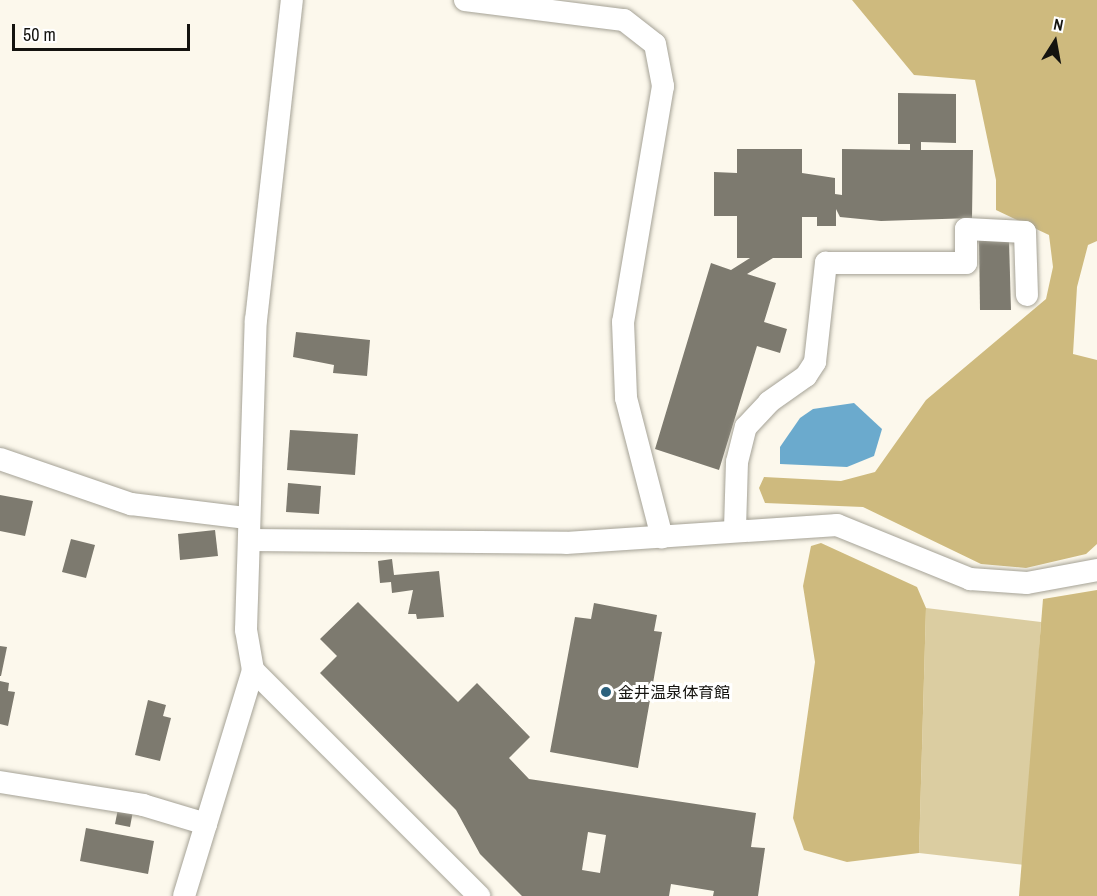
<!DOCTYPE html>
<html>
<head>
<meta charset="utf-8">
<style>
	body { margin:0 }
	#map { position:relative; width:1097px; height:896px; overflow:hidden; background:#fcf8ec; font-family:"Archivo Narrow","Noto Sans JP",sans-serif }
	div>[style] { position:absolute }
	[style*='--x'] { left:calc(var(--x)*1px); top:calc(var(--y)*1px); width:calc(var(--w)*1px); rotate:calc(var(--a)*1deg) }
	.green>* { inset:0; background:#dbcda1 }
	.forest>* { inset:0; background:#ceba7e }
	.water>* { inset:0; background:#6baacd }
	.building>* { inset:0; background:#7d7a6f }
	.roads { filter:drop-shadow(0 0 2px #a5a296) drop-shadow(0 0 2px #a5a296) }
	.minor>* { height:22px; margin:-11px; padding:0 11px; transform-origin:11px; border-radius:11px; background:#fff }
	.dots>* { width:16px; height:16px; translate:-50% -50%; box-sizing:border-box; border:3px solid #fff; border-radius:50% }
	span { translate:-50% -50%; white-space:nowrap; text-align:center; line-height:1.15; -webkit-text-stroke:6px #fff; paint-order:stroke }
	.poi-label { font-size:16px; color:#14130f }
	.left { translate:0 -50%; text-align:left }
	.north { position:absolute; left:1025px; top:12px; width:60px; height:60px; -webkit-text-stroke:4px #fff; paint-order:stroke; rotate:11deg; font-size:16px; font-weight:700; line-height:24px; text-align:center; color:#14130f }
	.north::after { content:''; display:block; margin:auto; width:21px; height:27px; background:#14130f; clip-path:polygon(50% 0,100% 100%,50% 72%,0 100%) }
	.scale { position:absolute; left:12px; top:24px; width:178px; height:27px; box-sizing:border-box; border:3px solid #14130f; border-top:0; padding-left:8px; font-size:18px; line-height:21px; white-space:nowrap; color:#14130f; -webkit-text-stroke:4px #fff; paint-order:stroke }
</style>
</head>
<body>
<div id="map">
	<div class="green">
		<i style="clip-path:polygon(926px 608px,1041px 622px,1025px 865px,919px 853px)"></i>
	</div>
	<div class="forest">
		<i style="clip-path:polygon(852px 0,1097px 0,1097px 241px,1088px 245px,1077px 287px,1073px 354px,1097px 360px,1097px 544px,1086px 554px,1026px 568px,981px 564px,863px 507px,765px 503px,759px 488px,764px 477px,841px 481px,875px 472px,926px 400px,1046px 299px,1053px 267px,1049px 235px,996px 210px,996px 180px,975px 80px,914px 75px)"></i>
		<i style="clip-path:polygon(821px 543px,917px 587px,926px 608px,919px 853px,847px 862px,804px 850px,793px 818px,815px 662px,803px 586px,811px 546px)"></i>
		<i style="clip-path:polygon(1097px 590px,1097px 896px,1019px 896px,1043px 599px)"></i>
	</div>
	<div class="water">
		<i style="clip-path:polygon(854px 403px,882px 429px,874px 456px,847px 467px,780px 464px,780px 447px,800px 418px,813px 409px)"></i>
	</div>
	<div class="building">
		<i style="clip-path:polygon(898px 93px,956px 94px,956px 143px,921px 142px,921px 150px,973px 150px,972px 218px,881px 221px,840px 217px,836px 209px,836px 226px,817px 226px,817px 217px,802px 217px,802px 258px,773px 258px,747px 274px,776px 283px,764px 322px,787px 329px,780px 353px,757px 346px,719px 470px,655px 449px,711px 263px,731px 270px,750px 258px,737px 258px,737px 216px,714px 216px,714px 172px,737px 173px,737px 149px,802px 149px,802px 173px,835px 178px,835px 194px,842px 195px,842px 149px,910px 150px,910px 144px,898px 144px)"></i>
		<i style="clip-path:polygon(979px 240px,1009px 240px,1011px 310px,980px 310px)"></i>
		<i style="clip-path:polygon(296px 332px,370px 340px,367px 376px,333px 373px,334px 365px,293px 357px)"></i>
		<i style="clip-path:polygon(290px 430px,358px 434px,355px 475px,287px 470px)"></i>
		<i style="clip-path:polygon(288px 483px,321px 486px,319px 514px,286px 512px)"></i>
		<i style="clip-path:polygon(0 495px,33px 501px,25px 536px,0 531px)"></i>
		<i style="clip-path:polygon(215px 530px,218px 556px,180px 560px,178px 534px)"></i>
		<i style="clip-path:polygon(71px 539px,95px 545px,86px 578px,62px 572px)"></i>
		<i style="clip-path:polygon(392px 559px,394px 575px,439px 571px,444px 617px,417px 619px,416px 614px,408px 614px,413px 590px,392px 593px,391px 582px,380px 583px,378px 561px)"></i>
		<i style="clip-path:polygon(evenodd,358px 602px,458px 702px,477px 683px,530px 737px,509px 758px,529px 779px,756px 813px,751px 847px,765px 848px,758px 896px,713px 896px,714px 891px,671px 884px,669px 896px,522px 896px,480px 854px,456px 810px,320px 673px,337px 656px,320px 639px,358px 602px,588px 832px,606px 835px,600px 873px,582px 870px,588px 832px)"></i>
		<i style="clip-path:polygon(594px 603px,657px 615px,654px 631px,662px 632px,638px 768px,550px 752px,575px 617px,591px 619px)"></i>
		<i style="clip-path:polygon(0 646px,7px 647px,1px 676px,0 676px)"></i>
		<i style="clip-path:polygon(0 681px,9px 683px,8px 691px,15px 692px,8px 726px,0 724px)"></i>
		<i style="clip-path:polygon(148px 700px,166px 705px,163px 716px,171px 718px,160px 761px,135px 755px)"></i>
		<i style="clip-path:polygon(118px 809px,133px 811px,130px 827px,115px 824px)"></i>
		<i style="clip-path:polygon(86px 828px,154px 841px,148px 874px,80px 861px)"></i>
	</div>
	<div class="roads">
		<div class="minor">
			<i style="--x:465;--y:0;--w:160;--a:7.2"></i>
			<i style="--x:624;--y:20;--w:39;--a:38"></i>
			<i style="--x:655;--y:44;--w:43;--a:79.2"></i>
			<i style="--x:663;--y:86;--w:239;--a:99.6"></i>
			<i style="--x:623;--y:322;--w:76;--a:87.7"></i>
			<i style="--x:626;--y:398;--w:144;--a:75.5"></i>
			<i style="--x:0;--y:459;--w:139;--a:19"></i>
			<i style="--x:131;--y:504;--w:117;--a:6.9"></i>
			<i style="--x:735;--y:529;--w:67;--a:-88.3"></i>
			<i style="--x:737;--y:462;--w:36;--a:-76"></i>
			<i style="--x:746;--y:427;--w:34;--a:-47"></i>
			<i style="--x:769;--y:402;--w:45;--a:-35.1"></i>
			<i style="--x:806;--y:376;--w:17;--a:-57"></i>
			<i style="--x:815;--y:362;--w:100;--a:-83.7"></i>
			<i style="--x:826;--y:263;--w:140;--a:0"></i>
			<i style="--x:966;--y:263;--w:34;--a:-90"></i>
			<i style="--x:966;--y:229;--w:59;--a:2.9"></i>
			<i style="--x:1025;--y:232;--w:63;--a:88.2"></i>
			<i style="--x:249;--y:540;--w:317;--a:0.5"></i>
			<i style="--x:566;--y:543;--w:272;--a:-3.8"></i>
			<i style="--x:837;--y:525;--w:144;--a:22.1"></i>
			<i style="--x:970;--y:579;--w:57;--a:4"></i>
			<i style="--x:1027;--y:583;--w:71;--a:-10.5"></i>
			<i style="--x:253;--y:670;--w:320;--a:45"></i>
			<i style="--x:0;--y:782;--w:145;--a:9.1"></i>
			<i style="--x:143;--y:805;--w:66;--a:16.8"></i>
			<i style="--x:184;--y:896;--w:236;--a:-73"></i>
			<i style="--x:253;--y:670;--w:41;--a:-99.9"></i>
			<i style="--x:246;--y:630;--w:310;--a:-88.2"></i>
			<i style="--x:256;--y:320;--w:322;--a:-83.6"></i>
		</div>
	</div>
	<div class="dots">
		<i style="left:606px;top:692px;background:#2c617d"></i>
	</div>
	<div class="poi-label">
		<span class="left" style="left:618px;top:692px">金井温泉体育館</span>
	</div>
	<div class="north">N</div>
	<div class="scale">50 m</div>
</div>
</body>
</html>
